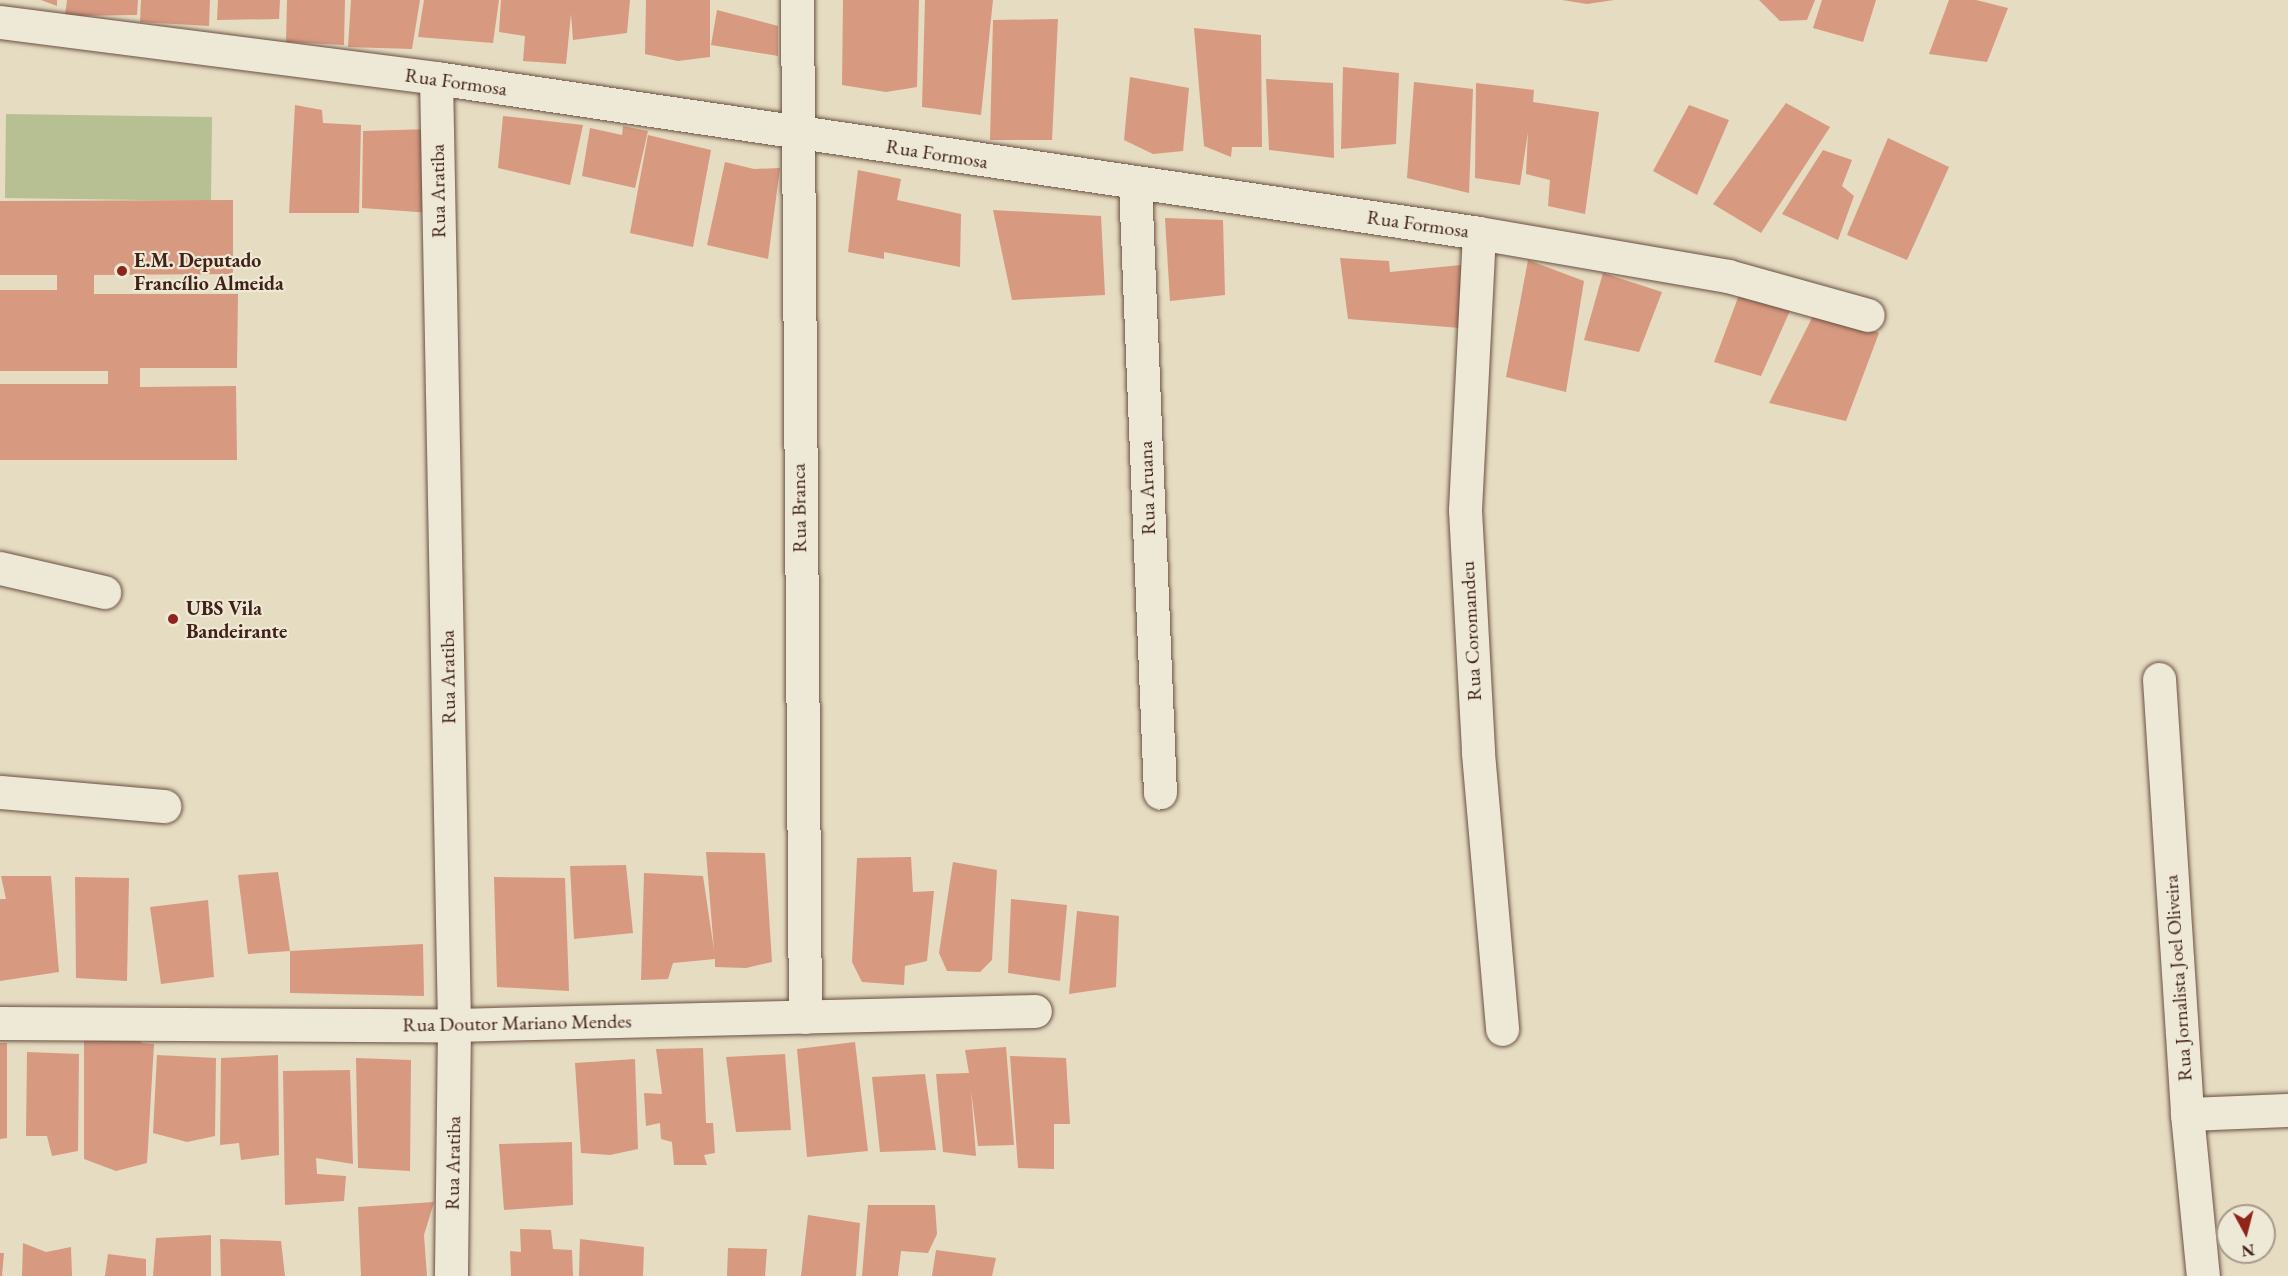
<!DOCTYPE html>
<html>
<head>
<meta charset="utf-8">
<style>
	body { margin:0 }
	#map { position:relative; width:2288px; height:1276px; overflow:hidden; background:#e5dcc2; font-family:"EB Garamond",serif }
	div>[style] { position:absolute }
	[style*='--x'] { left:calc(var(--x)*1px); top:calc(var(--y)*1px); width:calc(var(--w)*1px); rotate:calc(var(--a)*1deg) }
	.green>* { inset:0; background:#b6c093 }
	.building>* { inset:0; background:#d79980 }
	.roads { filter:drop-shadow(0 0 2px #6b5041) drop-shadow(0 0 2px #6b5041) }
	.minor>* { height:33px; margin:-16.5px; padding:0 16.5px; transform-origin:16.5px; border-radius:16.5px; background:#eee8d7 }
	.dots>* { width:16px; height:16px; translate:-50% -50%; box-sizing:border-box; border:3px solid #eee8d7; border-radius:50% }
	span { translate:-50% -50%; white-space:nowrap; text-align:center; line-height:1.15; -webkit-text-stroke:4.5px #eee8d7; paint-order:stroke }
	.street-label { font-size:20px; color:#422216 }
	.poi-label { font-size:20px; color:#422216; font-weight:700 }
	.left { translate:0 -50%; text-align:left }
	.north { position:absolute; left:2216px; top:1204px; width:60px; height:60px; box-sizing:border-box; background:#eee8d7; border:2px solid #a9998a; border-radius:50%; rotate:173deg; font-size:16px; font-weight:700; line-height:24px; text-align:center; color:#422216 }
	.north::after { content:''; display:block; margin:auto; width:21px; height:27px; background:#8f2418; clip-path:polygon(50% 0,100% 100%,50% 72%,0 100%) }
</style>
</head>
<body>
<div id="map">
	<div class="green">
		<i style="clip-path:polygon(6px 114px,212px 117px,211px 201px,5px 198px)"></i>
	</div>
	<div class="building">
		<i style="clip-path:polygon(41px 0,57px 0,57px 6px)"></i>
		<i style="clip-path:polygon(67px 0,138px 0,137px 15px,65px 16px)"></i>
		<i style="clip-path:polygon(141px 0,210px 0,209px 26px,140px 22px)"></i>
		<i style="clip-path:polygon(218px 0,280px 0,279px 19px,217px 20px)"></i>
		<i style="clip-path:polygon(287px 0,345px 0,344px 45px,286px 42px)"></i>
		<i style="clip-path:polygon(351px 0,420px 0,412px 49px,348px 47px)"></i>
		<i style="clip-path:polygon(424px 0,499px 0,493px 43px,418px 37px)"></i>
		<i style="clip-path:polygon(501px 0,630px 0,627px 33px,573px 40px,571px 14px,566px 64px,523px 61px,525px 36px,499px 32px)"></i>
		<i style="clip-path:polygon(646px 0,710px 0,710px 57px,678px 61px,645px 54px)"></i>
		<i style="clip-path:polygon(843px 0,919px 0,917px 87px,886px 92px,842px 85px)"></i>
		<i style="clip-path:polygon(925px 0,993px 0,981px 115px,922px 107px)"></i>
		<i style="clip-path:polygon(1562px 0,1614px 0,1587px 4px)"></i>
		<i style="clip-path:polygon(1759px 0,1815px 0,1807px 20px,1780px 21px)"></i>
		<i style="clip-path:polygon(1822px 0,1876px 0,1863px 42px,1813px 28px)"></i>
		<i style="clip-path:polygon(1949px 0,1976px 0,2008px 8px,1987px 62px,1929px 54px)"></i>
		<i style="clip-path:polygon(717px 10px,778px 26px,778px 56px,711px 45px)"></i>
		<i style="clip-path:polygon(1058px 19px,1052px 140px,990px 140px,993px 20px)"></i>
		<i style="clip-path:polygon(1194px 28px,1261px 35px,1262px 147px,1232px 147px,1231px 157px,1204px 146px)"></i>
		<i style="clip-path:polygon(1343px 67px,1399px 73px,1396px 144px,1341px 149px)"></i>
		<i style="clip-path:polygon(1130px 77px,1189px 88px,1183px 151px,1153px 154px,1124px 140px)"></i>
		<i style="clip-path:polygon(1266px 79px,1333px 83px,1334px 158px,1269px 150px)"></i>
		<i style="clip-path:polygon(1414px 82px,1473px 89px,1469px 193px,1407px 178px)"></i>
		<i style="clip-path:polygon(1476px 83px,1534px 90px,1533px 102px,1599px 112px,1585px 214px,1548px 206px,1550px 180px,1526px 174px,1528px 132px,1520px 185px,1475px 178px)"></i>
		<i style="clip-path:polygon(1786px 103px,1830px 127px,1761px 233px,1713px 204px)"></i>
		<i style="clip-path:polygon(295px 105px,322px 110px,323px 123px,361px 125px,359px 213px,289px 213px)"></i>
		<i style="clip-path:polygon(1689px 105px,1729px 120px,1697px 195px,1653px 171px)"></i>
		<i style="clip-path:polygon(503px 116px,583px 125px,570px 185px,498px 168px)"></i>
		<i style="clip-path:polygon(623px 126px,648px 131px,635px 188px,582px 176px,590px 128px,622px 135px)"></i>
		<i style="clip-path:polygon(431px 129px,431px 213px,362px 208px,363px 131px)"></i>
		<i style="clip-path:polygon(648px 135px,711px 150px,693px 247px,630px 233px)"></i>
		<i style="clip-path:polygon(1888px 138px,1949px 167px,1907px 260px,1847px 235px)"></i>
		<i style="clip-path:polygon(1823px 150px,1852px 160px,1842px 186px,1854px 196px,1838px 240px,1782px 214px)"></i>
		<i style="clip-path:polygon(725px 162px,754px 169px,780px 168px,768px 259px,707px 245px)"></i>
		<i style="clip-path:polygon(858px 170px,901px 179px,897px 200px,961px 214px,960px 267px,884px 252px,884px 259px,848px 252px)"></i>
		<i style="clip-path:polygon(233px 200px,233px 274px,94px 275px,94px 294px,238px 294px,237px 368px,140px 368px,140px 387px,236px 386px,237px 460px,0 460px,0 384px,108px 384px,108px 371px,0 371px,0 290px,57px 290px,57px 275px,0 275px,0 201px)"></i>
		<i style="clip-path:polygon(993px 210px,1101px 216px,1105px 295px,1012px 300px)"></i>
		<i style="clip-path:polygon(1165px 218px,1223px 220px,1225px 295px,1170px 301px)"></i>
		<i style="clip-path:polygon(1340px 258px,1389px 261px,1390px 272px,1461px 265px,1460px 328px,1348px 319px)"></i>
		<i style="clip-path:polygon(1528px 260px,1584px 281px,1566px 392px,1506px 377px)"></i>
		<i style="clip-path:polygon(1603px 273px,1662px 292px,1639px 352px,1584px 340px)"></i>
		<i style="clip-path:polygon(1742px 287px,1793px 304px,1761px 376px,1714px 362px)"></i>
		<i style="clip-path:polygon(1816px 310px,1879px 333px,1846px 421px,1769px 403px)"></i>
		<i style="clip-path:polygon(706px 852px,765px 853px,772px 962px,746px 968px,715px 967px,715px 959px,673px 963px,668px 979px,641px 980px,644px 873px,703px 876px,714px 950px)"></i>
		<i style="clip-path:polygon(911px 857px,913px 892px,934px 891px,927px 961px,905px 966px,904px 985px,862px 982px,852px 962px,857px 858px)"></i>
		<i style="clip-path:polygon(953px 862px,997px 870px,992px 960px,980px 972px,947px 971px,939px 953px)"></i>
		<i style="clip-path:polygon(626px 865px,633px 933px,574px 939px,570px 866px)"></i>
		<i style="clip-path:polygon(278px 872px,290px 951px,248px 954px,238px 875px)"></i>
		<i style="clip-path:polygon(1px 876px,51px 876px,59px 972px,0 981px,0 899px,6px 899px)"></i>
		<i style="clip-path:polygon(75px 877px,129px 878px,127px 981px,76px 978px)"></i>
		<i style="clip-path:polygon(494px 877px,565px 878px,569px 991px,497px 987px)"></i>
		<i style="clip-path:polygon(1011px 899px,1067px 905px,1060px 981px,1008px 973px)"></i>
		<i style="clip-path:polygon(208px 900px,214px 977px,161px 984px,150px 907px)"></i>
		<i style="clip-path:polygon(1077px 911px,1119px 916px,1116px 987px,1069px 994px)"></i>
		<i style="clip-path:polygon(423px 944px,424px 996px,290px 993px,290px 951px)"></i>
		<i style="clip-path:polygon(140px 1034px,141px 1043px,154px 1044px,147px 1163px,116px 1171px,84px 1159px,84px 1037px)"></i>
		<i style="clip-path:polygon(855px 1042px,868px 1151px,807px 1157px,797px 1049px)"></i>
		<i style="clip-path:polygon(0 1043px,7px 1043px,7px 1138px,0 1139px)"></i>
		<i style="clip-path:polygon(1006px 1047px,1014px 1145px,978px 1146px,971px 1090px,976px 1156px,943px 1152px,936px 1074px,969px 1073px,965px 1050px)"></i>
		<i style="clip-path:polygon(703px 1048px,706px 1123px,713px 1123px,715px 1153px,704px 1155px,707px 1165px,674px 1165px,672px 1142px,661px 1139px,660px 1123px,646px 1126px,644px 1093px,662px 1094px,656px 1049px)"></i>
		<i style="clip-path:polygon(27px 1052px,79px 1054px,78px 1151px,52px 1156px,47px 1136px,26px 1136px)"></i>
		<i style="clip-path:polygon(785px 1054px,791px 1130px,736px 1132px,726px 1057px)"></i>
		<i style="clip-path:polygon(157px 1055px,216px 1058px,215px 1136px,187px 1142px,153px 1133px)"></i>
		<i style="clip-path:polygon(278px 1055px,279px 1155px,241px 1160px,239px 1143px,220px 1145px,221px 1058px)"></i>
		<i style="clip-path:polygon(1010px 1056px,1066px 1058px,1070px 1124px,1054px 1124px,1054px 1169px,1018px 1168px)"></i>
		<i style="clip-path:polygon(356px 1058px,411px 1060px,410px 1171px,358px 1168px)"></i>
		<i style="clip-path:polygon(635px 1059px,638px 1149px,610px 1155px,581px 1153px,575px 1063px)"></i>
		<i style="clip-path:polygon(350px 1070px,353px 1164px,316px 1158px,317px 1174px,346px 1176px,344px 1201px,285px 1205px,283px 1071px)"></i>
		<i style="clip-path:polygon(925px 1074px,936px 1150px,880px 1152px,872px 1077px)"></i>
		<i style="clip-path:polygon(572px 1142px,573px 1205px,504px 1210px,499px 1144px)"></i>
		<i style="clip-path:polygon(434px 1202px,424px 1235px,427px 1276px,361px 1276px,358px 1207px)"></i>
		<i style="clip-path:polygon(868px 1205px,935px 1205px,937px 1234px,928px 1253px,901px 1251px,898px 1276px,862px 1276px)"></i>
		<i style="clip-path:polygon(808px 1215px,860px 1223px,856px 1276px,801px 1276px)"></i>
		<i style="clip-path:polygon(520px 1229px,551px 1230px,553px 1249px,572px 1250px,573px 1276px,511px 1276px,510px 1251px,521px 1252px)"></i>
		<i style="clip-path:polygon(211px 1235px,211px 1276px,153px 1276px,156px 1238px)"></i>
		<i style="clip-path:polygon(220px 1239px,281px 1241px,285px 1276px,221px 1276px)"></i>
		<i style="clip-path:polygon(580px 1239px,644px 1247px,643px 1276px,579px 1276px)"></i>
		<i style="clip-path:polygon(23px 1243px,46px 1252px,71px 1247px,72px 1276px,22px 1276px)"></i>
		<i style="clip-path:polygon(728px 1248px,767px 1249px,765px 1276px,727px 1276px)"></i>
		<i style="clip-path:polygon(936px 1250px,996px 1258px,992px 1276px,932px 1276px)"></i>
		<i style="clip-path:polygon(0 1253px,4px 1253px,2px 1276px,0 1276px)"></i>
		<i style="clip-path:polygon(108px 1254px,146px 1259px,146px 1276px,105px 1276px)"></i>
	</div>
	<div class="roads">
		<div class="minor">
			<i style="--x:797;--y:0;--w:1017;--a:89.55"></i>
			<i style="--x:0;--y:22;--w:440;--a:7.3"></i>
			<i style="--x:436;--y:78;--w:1054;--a:8.45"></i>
			<i style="--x:1479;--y:233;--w:253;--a:9.8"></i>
			<i style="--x:1728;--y:276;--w:145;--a:15.6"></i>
			<i style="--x:436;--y:78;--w:947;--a:88.91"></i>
			<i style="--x:454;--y:1025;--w:251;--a:90.7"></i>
			<i style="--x:1135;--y:184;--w:609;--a:87.65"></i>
			<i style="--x:1479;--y:233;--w:277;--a:92.9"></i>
			<i style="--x:1465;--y:510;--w:243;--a:86.9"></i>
			<i style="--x:1478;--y:753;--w:277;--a:85"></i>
			<i style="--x:0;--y:568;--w:107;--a:13"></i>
			<i style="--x:2159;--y:679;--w:436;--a:86.3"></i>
			<i style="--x:2187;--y:1114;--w:163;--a:84.4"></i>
			<i style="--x:0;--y:792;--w:165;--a:4.9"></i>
			<i style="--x:0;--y:1023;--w:454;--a:0.3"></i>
			<i style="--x:454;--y:1025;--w:581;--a:-1.38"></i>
			<i style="--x:2187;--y:1114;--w:101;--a:-2.3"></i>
		</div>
	</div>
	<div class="dots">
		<i style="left:122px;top:271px;background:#8f2418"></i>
		<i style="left:173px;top:619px;background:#8f2418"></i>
	</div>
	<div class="street-label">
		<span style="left:456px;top:82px;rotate:8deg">Rua Formosa</span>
		<span style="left:937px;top:154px;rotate:9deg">Rua Formosa</span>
		<span style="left:438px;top:191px;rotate:-91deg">Rua Aratiba</span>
		<span style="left:1418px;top:224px;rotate:8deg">Rua Formosa</span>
		<span style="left:1147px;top:488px;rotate:-92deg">Rua Aruana</span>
		<span style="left:799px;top:508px;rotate:-91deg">Rua Branca</span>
		<span style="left:1471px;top:631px;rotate:-93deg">Rua Coromandeu</span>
		<span style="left:448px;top:677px;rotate:-91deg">Rua Aratiba</span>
		<span style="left:2178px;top:978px;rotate:-94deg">Rua Jornalista Joel Oliveira</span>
		<span style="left:517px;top:1023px;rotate:-1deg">Rua Doutor Mariano Mendes</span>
		<span style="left:453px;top:1163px;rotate:-89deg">Rua Aratiba</span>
	</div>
	<div class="poi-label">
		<span class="left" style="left:134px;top:272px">E.M. Deputado<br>Francílio Almeida</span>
		<span class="left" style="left:186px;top:620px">UBS Vila<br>Bandeirante</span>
	</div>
	<div class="north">N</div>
</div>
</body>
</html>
